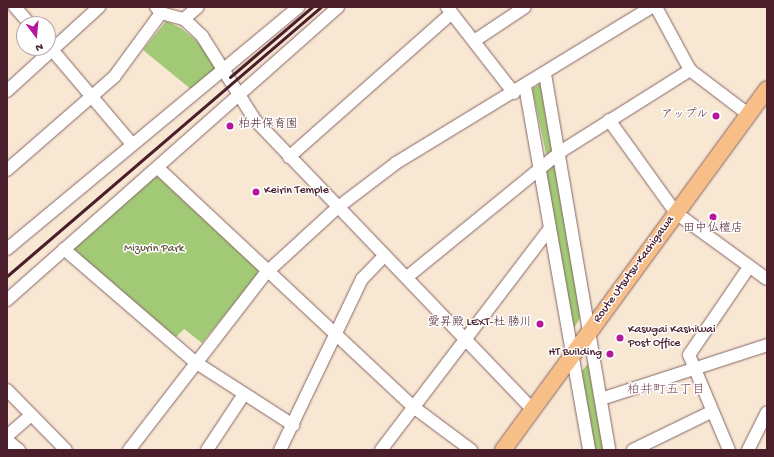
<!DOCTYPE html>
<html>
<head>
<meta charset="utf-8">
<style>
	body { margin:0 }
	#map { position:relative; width:774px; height:457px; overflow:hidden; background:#f7e7d3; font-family:"Gochi Hand","Klee One",sans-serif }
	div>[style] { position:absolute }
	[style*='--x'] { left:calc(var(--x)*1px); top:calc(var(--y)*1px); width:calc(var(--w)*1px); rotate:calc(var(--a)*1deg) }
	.green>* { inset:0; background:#a2ca76 }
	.roads { filter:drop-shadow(0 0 1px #876566) drop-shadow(0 0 1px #876566) }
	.minor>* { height:12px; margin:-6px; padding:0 6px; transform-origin:6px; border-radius:6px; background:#fff }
	.major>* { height:16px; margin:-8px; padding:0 8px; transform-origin:8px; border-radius:8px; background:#f7be87 }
	.rail>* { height:3px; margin:-1.5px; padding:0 1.5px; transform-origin:1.5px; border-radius:1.5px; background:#4a1f2b }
	.dots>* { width:11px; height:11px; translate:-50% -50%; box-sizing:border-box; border:2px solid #fff; border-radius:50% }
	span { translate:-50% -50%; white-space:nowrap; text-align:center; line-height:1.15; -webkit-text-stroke:3px #fff; paint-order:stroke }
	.poi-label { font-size:12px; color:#4a1f2b }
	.right { translate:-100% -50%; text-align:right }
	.left { translate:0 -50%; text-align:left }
	.park-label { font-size:12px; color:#695b45 }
	.street-label { font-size:12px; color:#4a1f2b }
	.neighbourhood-label { font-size:13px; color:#7e4b5a }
	.frame { position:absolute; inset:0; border:8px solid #4a1f2b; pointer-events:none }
	.north { position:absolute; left:16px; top:16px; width:40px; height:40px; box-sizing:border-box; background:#fff; border:1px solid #b7a5aa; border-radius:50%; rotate:164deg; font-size:11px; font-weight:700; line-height:16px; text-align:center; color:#4a1f2b }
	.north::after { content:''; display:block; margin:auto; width:14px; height:18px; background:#b5179e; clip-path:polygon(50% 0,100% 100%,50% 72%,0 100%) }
</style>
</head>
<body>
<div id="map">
	<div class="green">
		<i style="clip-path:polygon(166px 21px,181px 28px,211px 53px,218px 68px,192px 90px,143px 50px)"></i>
		<i style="clip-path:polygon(543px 82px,554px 149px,547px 158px,532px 89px)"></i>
		<i style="clip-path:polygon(555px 163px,582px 315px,574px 328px,546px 172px)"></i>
		<i style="clip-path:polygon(152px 177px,158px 177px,257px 269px,258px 274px,202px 343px,184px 329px,173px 340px,71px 251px)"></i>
		<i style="clip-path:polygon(590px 361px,606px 450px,594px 450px,581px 372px)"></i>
	</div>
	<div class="roads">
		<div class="minor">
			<i style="--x:15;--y:7;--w:23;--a:49"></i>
			<i style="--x:156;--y:7;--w:8;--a:50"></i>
			<i style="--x:161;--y:13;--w:24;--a:15"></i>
			<i style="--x:184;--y:19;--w:25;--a:43"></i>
			<i style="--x:202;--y:36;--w:99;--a:57.8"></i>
			<i style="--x:255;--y:120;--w:402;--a:46.2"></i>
			<i style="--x:447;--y:7;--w:109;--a:52.1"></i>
			<i style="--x:656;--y:7;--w:72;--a:61.6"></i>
			<i style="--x:690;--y:70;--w:73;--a:37.2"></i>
			<i style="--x:184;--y:19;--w:18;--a:-41"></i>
			<i style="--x:474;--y:41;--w:61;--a:-33.7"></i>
			<i style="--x:48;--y:45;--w:128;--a:49.7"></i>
			<i style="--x:545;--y:74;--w:381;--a:80.3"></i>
			<i style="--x:525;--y:86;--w:370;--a:80"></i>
			<i style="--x:7;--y:91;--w:125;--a:-42.4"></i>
			<i style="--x:609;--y:120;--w:115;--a:54.2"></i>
			<i style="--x:676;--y:213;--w:112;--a:36"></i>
			<i style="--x:289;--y:157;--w:217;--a:-41.5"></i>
			<i style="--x:158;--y:168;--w:348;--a:43.1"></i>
			<i style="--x:412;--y:406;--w:74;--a:36.7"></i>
			<i style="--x:7;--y:170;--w:142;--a:-41"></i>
			<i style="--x:114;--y:77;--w:79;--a:-53.7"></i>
			<i style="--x:7;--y:249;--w:379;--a:-39.7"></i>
			<i style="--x:64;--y:249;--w:173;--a:40.8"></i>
			<i style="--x:195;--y:362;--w:117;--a:32.7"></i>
			<i style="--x:407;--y:277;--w:198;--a:-39.2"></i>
			<i style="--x:560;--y:152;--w:154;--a:-32.2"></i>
			<i style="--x:7;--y:300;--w:442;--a:-41.5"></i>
			<i style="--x:7;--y:390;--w:84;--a:45.5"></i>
			<i style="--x:601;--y:399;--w:175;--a:-18"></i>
			<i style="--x:7;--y:436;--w:32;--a:-41"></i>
			<i style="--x:7;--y:440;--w:16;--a:40"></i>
			<i style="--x:129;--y:450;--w:224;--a:-52.3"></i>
			<i style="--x:266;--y:273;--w:96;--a:-42.5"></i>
			<i style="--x:337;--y:208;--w:74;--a:-37.3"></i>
			<i style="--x:396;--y:163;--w:300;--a:-31.4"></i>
			<i style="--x:207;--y:450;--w:67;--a:-56.5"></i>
			<i style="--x:280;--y:450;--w:190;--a:-64.4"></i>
			<i style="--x:362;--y:279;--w:30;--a:-46"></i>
			<i style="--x:381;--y:450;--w:279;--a:-52.7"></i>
			<i style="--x:633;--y:450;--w:87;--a:-26"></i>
			<i style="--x:729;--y:450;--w:103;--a:-112.8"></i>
			<i style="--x:689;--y:355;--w:107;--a:-55.7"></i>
			<i style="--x:748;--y:450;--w:42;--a:-63.4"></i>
		</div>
		<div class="major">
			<i style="--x:503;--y:450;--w:447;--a:-53.8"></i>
		</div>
	</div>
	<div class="rail">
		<i style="--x:230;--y:77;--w:108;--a:-40.5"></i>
		<i style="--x:7;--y:276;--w:413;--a:-40.6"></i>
	</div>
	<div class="dots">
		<i style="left:716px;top:116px;background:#b5179e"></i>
		<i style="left:230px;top:126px;background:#b5179e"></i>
		<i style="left:256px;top:192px;background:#b5179e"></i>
		<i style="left:713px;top:217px;background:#b5179e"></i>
		<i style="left:540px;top:324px;background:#b5179e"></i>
		<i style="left:620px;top:338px;background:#b5179e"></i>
		<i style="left:610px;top:354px;background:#b5179e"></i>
	</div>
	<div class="poi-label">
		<span class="right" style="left:708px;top:116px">アップル</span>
		<span class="left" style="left:238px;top:126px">柏井保育園</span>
		<span class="left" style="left:264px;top:192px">Keirin Temple</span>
		<span style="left:713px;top:230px">田中仏檀店</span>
		<span class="right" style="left:532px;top:324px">愛昇殿 LEXT-杜 勝川</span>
		<span class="left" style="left:628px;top:338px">Kasugai Kashiwai<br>Post Office</span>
		<span class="right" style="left:602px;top:354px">HT Building</span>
	</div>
	<div class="park-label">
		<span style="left:154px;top:250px">Mizurin Park</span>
	</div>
	<div class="street-label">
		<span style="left:635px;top:270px;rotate:-54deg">Route Utsutsu-Kachigawa</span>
	</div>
	<div class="neighbourhood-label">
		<span style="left:666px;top:391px">柏井町五丁目</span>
	</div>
	<div class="frame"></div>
	<div class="north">N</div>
</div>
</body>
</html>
